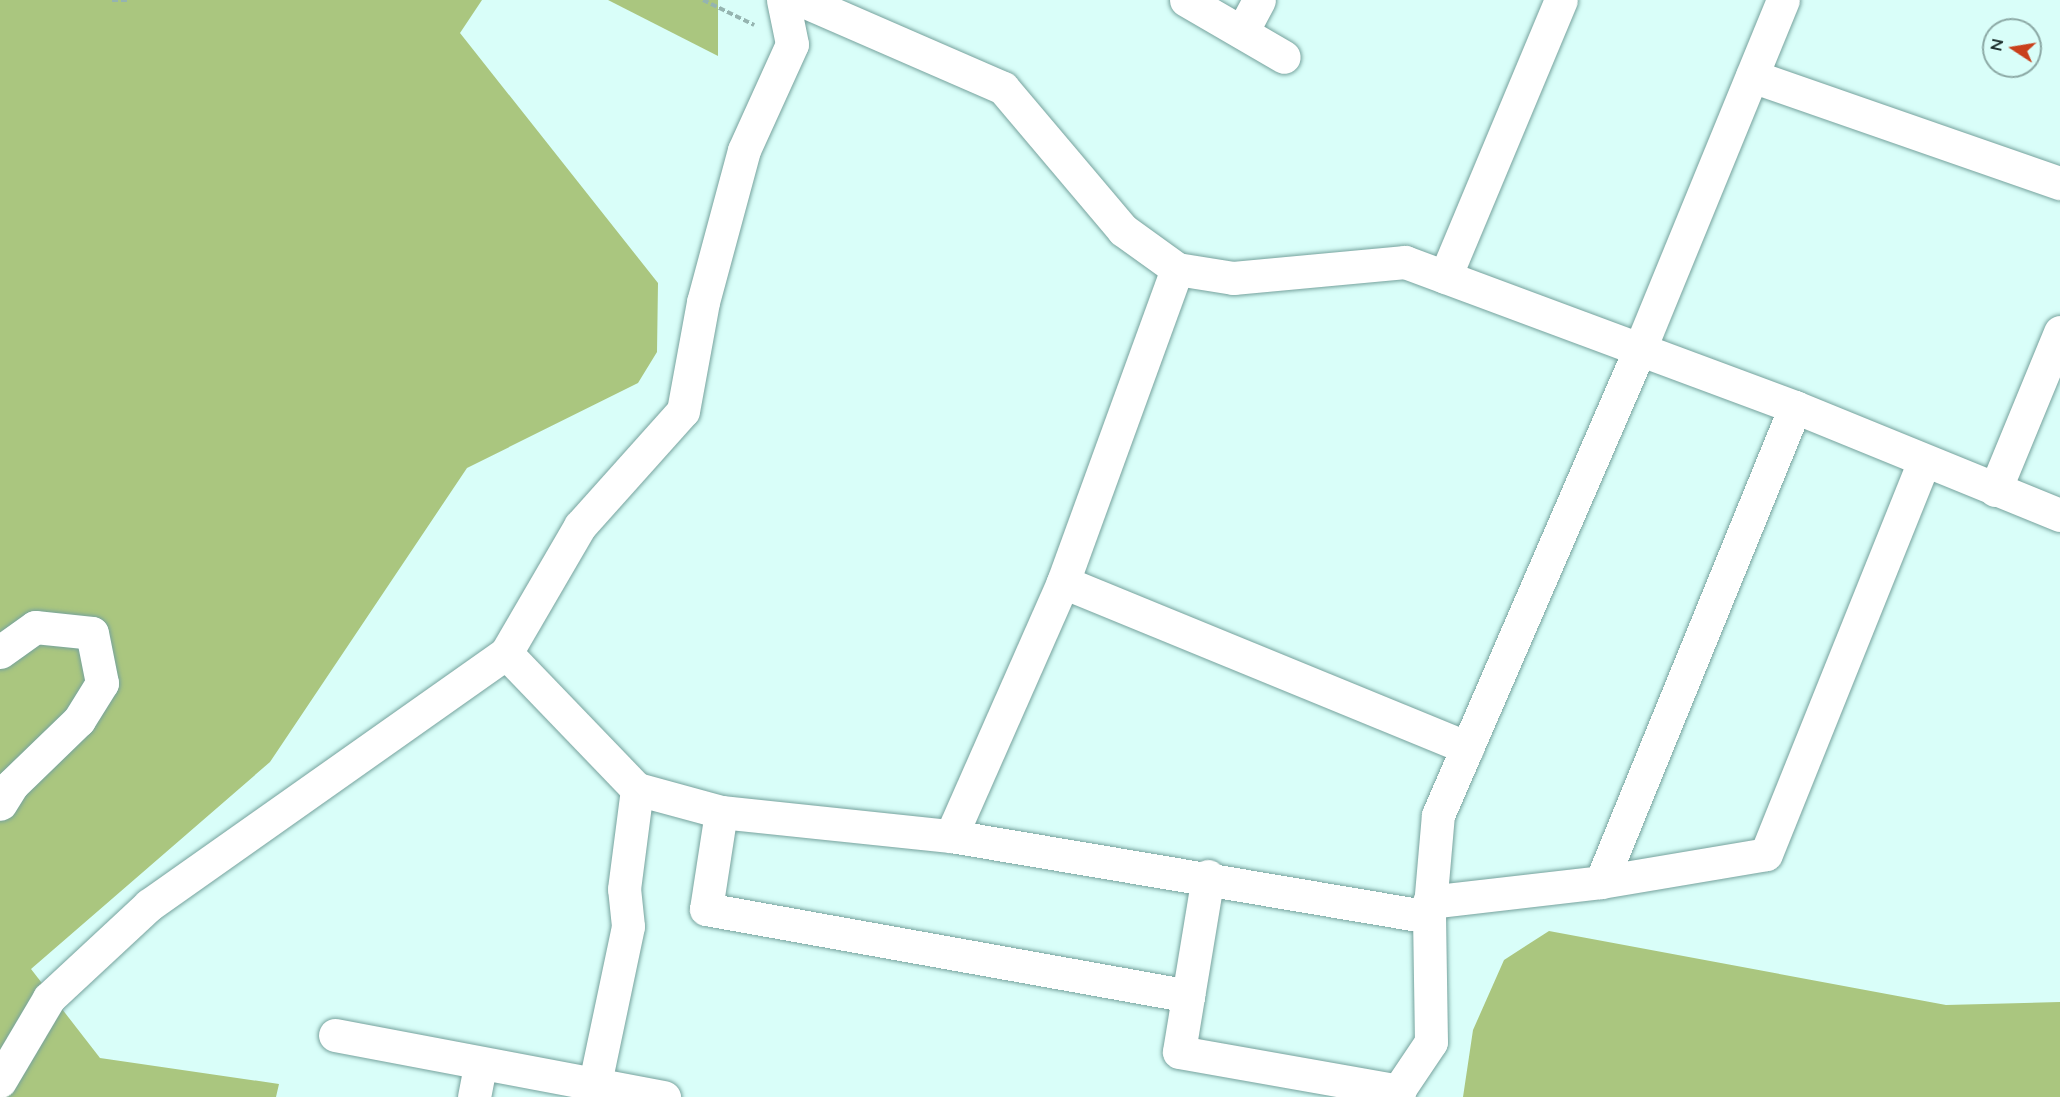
<!DOCTYPE html>
<html>
<head>
<meta charset="utf-8">
<style>
	body { margin:0 }
	#map { position:relative; width:2060px; height:1097px; overflow:hidden; background:#d9fef9; font-family:Lato,sans-serif }
	div>[style] { position:absolute }
	[style*='--x'] { left:calc(var(--x)*1px); top:calc(var(--y)*1px); width:calc(var(--w)*1px); rotate:calc(var(--a)*1deg) }
	.forest>* { inset:0; background:#aac67f }
	.path>* { height:4px; margin-top:-2px; transform-origin:0; background:repeating-linear-gradient(90deg,#95b4b0 0 6px,transparent 0 9px) }
	.roads { filter:drop-shadow(0 0 2px #76a29d) drop-shadow(0 0 2px #76a29d) }
	.minor>* { height:33px; margin:-16.5px; padding:0 16.5px; transform-origin:16.5px; border-radius:16.5px; background:#fff }
	.tertiary>* { height:33px; margin:-16.5px; padding:0 16.5px; transform-origin:16.5px; border-radius:16.5px; background:#fff }
	span { translate:-50% -50%; white-space:nowrap; text-align:center; line-height:1.15; -webkit-text-stroke:4.5px #d9fef9; paint-order:stroke }
	.north { position:absolute; left:1982px; top:18px; width:60px; height:60px; box-sizing:border-box; background:#d9fef9; border:2px solid #8ca9a5; border-radius:50%; rotate:282deg; font-size:16px; font-weight:700; line-height:24px; text-align:center; color:#182a28 }
	.north::after { content:''; display:block; margin:auto; width:21px; height:27px; background:#c9401c; clip-path:polygon(50% 0,100% 100%,50% 72%,0 100%) }
</style>
</head>
<body>
<div id="map">
	<div class="forest">
		<i style="clip-path:polygon(0 0,482px 0,460px 33px,658px 283px,657px 352px,638px 383px,467px 468px,270px 762px,31px 969px,100px 1058px,279px 1084px,276px 1097px,0 1097px)"></i>
		<i style="clip-path:polygon(608px 0,718px 0,718px 56px)"></i>
		<i style="clip-path:polygon(1549px 931px,1946px 1005px,2060px 1002px,2060px 1097px,1463px 1097px,1473px 1030px,1504px 960px)"></i>
	</div>
	<div class="path">
		<i style="--x:112;--y:0;--w:15;--a:0"></i>
		<i style="--x:703;--y:0;--w:57;--a:26.1"></i>
	</div>
	<div class="roads">
		<div class="minor">
			<i style="--x:801;--y:0;--w:220;--a:23.5"></i>
			<i style="--x:1003;--y:88;--w:186;--a:49.8"></i>
			<i style="--x:1123;--y:230;--w:67;--a:35.8"></i>
			<i style="--x:1177;--y:269;--w:57;--a:9.1"></i>
			<i style="--x:1233;--y:278;--w:173;--a:-5.3"></i>
			<i style="--x:1405;--y:262;--w:416;--a:20.4"></i>
			<i style="--x:1795;--y:407;--w:286;--a:22.2"></i>
			<i style="--x:1186;--y:0;--w:113;--a:30.2"></i>
			<i style="--x:1242;--y:32;--w:36;--a:-62"></i>
			<i style="--x:1752;--y:76;--w:326;--a:19.2"></i>
			<i style="--x:1445;--y:277;--w:300;--a:-67.3"></i>
			<i style="--x:1995;--y:490;--w:171;--a:-67.6"></i>
			<i style="--x:1063;--y:582;--w:437;--a:22.3"></i>
			<i style="--x:506;--y:653;--w:189;--a:46.1"></i>
			<i style="--x:637;--y:789;--w:87;--a:15.3"></i>
			<i style="--x:721;--y:812;--w:231;--a:6"></i>
			<i style="--x:951;--y:836;--w:485;--a:9.6"></i>
			<i style="--x:721;--y:812;--w:98;--a:98.8"></i>
			<i style="--x:706;--y:909;--w:490;--a:10.2"></i>
			<i style="--x:951;--y:836;--w:278;--a:-66.2"></i>
			<i style="--x:1063;--y:582;--w:333;--a:-70"></i>
			<i style="--x:1208;--y:876;--w:178;--a:99.4"></i>
			<i style="--x:1179;--y:1052;--w:224;--a:10"></i>
			<i style="--x:1601;--y:882;--w:513;--a:-67.78"></i>
			<i style="--x:1429;--y:902;--w:173;--a:-6.6"></i>
			<i style="--x:1601;--y:882;--w:167;--a:-9.6"></i>
			<i style="--x:1766;--y:854;--w:424;--a:-68.1"></i>
			<i style="--x:335;--y:1035;--w:335;--a:10.7"></i>
			<i style="--x:595;--y:1083;--w:160;--a:-78.1"></i>
			<i style="--x:628;--y:926;--w:37;--a:-96"></i>
			<i style="--x:624;--y:889;--w:101;--a:-82.6"></i>
			<i style="--x:474;--y:1097;--w:33;--a:-79"></i>
			<i style="--x:1394;--y:1097;--w:66;--a:-56.1"></i>
			<i style="--x:1431;--y:1042;--w:125;--a:-90.9"></i>
			<i style="--x:1429;--y:917;--w:102;--a:-85"></i>
			<i style="--x:1438;--y:815;--w:506;--a:-66.58"></i>
		</div>
		<div class="tertiary">
			<i style="--x:1639;--y:351;--w:379;--a:-67.7"></i>
			<i style="--x:0;--y:652;--w:43;--a:-35.5"></i>
			<i style="--x:35;--y:627;--w:57;--a:6"></i>
			<i style="--x:92;--y:633;--w:51;--a:78.7"></i>
			<i style="--x:102;--y:683;--w:44;--a:121.9"></i>
			<i style="--x:79;--y:720;--w:93;--a:135.9"></i>
			<i style="--x:12;--y:785;--w:22;--a:122"></i>
			<i style="--x:0;--y:1081;--w:96;--a:-59.4"></i>
			<i style="--x:49;--y:998;--w:137;--a:-42.9"></i>
			<i style="--x:149;--y:905;--w:437;--a:-35.2"></i>
			<i style="--x:506;--y:653;--w:147;--a:-59.8"></i>
			<i style="--x:580;--y:526;--w:154;--a:-48.2"></i>
			<i style="--x:683;--y:411;--w:111;--a:-79.6"></i>
			<i style="--x:703;--y:302;--w:157;--a:-74.9"></i>
			<i style="--x:744;--y:150;--w:116;--a:-65.6"></i>
			<i style="--x:792;--y:44;--w:45;--a:-101.6"></i>
		</div>
	</div>
	<div class="north">N</div>
</div>
</body>
</html>
